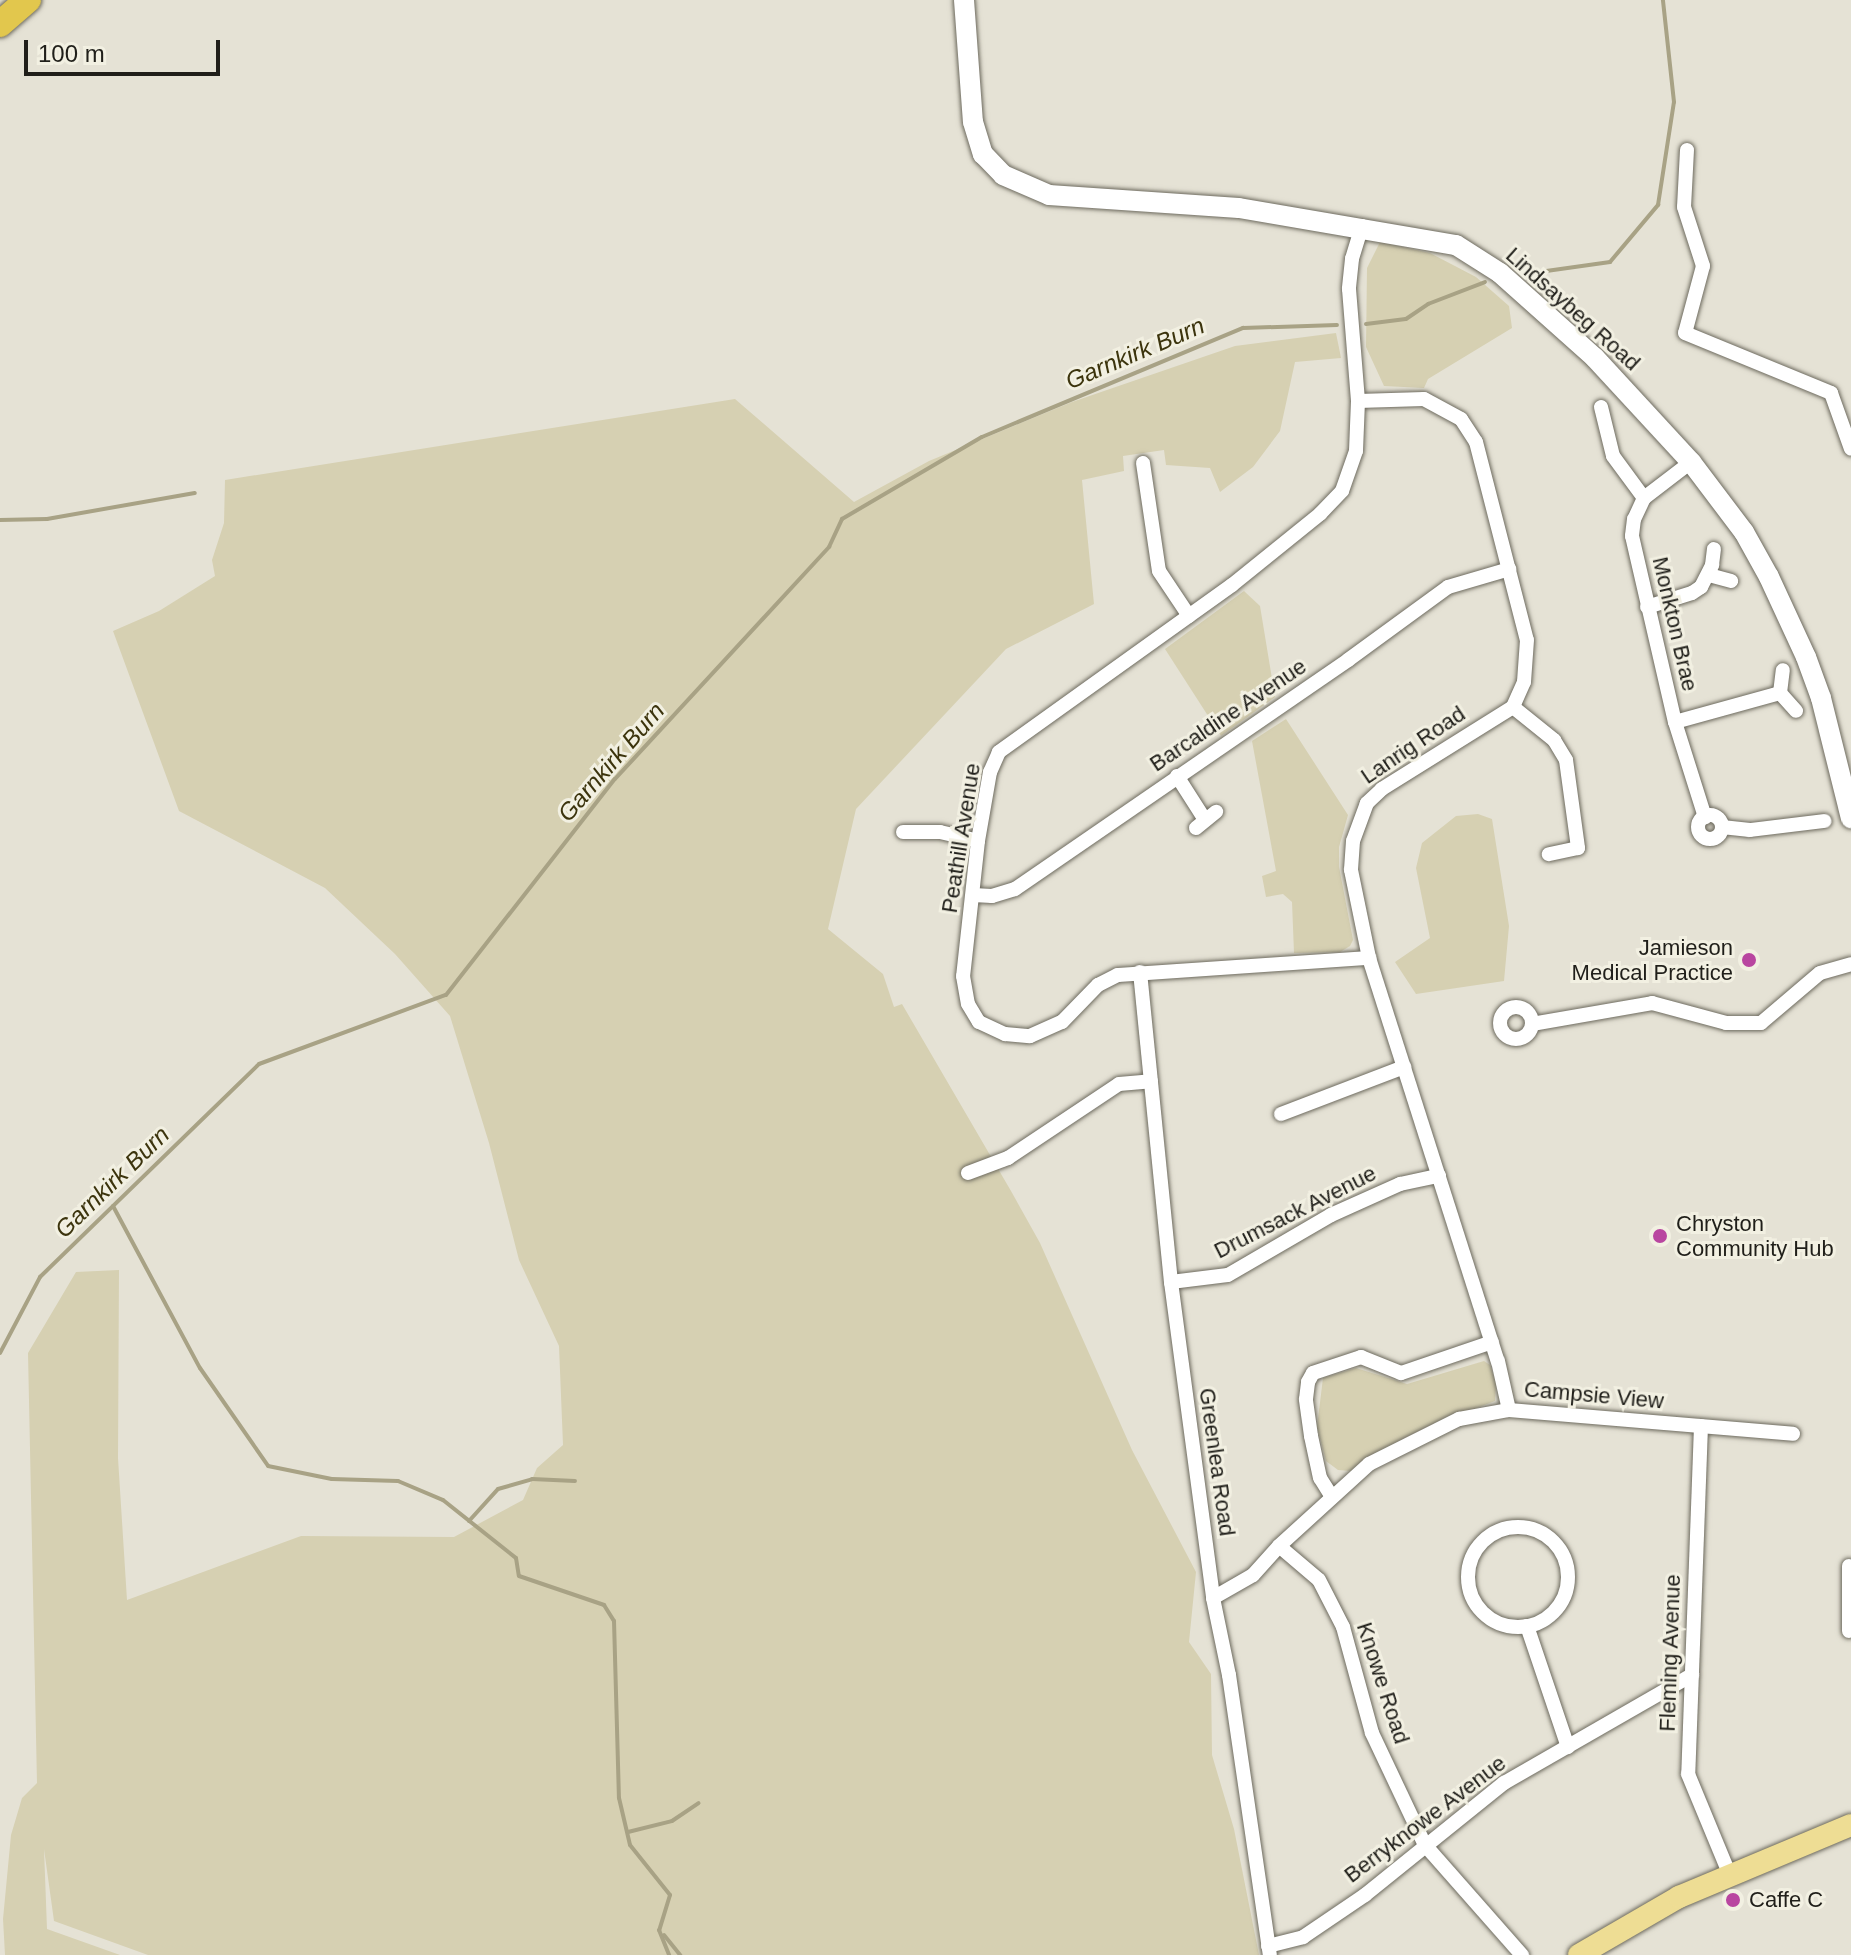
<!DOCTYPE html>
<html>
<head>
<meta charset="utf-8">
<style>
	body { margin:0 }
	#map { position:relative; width:1851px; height:1955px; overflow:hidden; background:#e5e2d5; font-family:Helvetica,sans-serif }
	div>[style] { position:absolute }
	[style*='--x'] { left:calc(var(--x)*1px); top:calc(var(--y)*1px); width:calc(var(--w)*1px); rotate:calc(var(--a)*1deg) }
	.green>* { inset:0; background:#d6d0b2 }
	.stream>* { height:4px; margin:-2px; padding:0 2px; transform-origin:2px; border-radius:2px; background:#a8a285 }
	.roads { filter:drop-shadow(0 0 2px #6d6a5e) drop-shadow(0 0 2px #6d6a5e) }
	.street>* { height:14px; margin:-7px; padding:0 7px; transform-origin:7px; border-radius:7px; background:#fff }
	.street>.ring { margin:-7px; padding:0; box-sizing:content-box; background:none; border:14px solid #fff; border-radius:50% }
	.secondary>* { height:20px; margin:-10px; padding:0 10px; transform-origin:10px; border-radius:10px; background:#fff }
	.primary>* { height:22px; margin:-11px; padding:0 11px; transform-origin:11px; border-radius:11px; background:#eedd94 }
	.highway>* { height:26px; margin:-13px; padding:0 13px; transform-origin:13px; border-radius:13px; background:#e2c74d }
	.dots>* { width:22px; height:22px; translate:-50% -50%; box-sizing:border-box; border:4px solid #f2f0e2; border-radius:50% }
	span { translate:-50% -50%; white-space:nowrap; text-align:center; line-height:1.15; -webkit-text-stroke:6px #f2f0e2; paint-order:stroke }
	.street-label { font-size:22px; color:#201f1a }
	.poi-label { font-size:22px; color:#201f1a }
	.right { translate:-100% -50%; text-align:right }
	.left { translate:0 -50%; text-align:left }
	.water-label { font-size:24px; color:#3c340d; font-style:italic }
	.scale { position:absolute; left:24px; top:40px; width:196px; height:36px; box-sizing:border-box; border:4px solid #201f1a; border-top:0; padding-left:10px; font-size:24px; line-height:28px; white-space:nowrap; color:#201f1a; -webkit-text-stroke:6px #f2f0e2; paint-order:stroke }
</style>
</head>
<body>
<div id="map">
	<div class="green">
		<i style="clip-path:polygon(1380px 242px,1430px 253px,1476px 277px,1509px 306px,1512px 328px,1428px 379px,1424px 388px,1384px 386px,1366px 347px,1367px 268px)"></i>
		<i style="clip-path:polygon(1336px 333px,1341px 358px,1295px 362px,1280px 431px,1253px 467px,1220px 492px,1210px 468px,1166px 465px,1164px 450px,1123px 456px,1124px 471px,1082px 480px,1094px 604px,1006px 649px,856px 809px,828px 929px,883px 974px,894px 1007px,902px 1004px,1011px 1191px,1040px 1243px,1132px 1450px,1196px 1572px,1189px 1642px,1211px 1674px,1212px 1755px,1234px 1829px,1259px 1955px,148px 1955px,54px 1921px,44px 1849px,47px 1929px,120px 1955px,5px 1955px,3px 1919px,11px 1835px,22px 1798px,37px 1783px,28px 1353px,76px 1272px,119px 1270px,118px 1458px,127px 1600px,301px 1536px,454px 1537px,523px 1500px,537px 1468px,563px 1445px,559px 1346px,519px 1260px,489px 1143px,450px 1016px,395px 954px,325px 888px,179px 811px,113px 631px,159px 611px,215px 576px,212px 560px,224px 523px,225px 480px,735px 399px,854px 502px,929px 461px,1072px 402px,1235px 346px)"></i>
		<i style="clip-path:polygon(1244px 591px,1260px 606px,1275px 697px,1221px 736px,1165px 649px)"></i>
		<i style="clip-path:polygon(1286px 719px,1348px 815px,1339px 847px,1339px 867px,1353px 940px,1350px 946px,1340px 952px,1294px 953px,1292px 902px,1283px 894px,1266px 897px,1262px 876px,1276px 871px,1252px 741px)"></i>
		<i style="clip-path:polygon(1478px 814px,1492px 819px,1509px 926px,1504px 981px,1416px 994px,1395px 962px,1430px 938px,1416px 868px,1422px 843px,1456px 816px)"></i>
		<i style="clip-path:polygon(1484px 1361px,1490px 1365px,1496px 1384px,1495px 1401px,1453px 1417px,1351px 1471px,1338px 1470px,1326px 1461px,1317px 1427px,1323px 1378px,1356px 1368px,1407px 1384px)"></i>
	</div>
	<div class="stream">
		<i style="--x:1525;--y:274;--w:86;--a:-8"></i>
		<i style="--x:1610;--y:262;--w:75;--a:-49.9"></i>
		<i style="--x:1658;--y:205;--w:104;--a:-81.2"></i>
		<i style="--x:1674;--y:102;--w:103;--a:-96.2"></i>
		<i style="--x:1366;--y:324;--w:40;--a:-7.1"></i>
		<i style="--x:1406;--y:319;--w:27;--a:-34"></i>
		<i style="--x:1428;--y:304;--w:61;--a:-21.1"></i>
		<i style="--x:0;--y:520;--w:47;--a:-1.2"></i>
		<i style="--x:47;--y:519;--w:150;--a:-10"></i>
		<i style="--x:113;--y:1206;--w:184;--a:61.8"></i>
		<i style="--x:200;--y:1368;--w:119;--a:55.2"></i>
		<i style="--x:268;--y:1466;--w:65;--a:11.5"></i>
		<i style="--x:332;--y:1479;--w:66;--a:1.7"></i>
		<i style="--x:398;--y:1481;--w:49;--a:22.9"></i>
		<i style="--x:443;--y:1500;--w:93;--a:38.5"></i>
		<i style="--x:516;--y:1558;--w:18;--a:81"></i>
		<i style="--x:519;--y:1576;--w:90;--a:18.8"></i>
		<i style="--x:604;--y:1605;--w:19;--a:58"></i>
		<i style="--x:614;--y:1621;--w:177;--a:88.4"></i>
		<i style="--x:619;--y:1798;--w:48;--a:76.8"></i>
		<i style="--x:630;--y:1845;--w:64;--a:51.3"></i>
		<i style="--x:670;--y:1895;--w:37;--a:107"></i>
		<i style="--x:659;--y:1930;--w:27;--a:68"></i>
		<i style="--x:0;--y:1353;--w:86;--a:-62.2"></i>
		<i style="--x:40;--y:1277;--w:305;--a:-44.2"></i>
		<i style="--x:259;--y:1064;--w:199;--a:-20.3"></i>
		<i style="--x:446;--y:995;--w:274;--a:-52"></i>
		<i style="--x:615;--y:779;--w:316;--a:-47.3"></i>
		<i style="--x:829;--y:547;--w:31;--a:-65"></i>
		<i style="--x:842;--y:519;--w:162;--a:-30.4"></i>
		<i style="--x:982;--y:437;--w:283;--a:-22.7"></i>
		<i style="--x:1243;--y:328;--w:94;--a:-1.8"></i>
		<i style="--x:469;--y:1521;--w:43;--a:-47.8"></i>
		<i style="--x:498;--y:1489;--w:35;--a:-16"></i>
		<i style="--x:532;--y:1479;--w:43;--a:2.7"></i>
		<i style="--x:628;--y:1832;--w:45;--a:-14"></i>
		<i style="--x:672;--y:1821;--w:32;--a:-34"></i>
		<i style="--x:664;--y:1935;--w:26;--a:51"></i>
	</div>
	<div class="roads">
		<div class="street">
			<i style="--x:1687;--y:150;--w:57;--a:93"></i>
			<i style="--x:1684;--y:207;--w:62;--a:72.1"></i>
			<i style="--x:1703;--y:266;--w:69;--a:105"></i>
			<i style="--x:1685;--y:333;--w:158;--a:22.3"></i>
			<i style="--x:1831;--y:393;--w:59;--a:70.3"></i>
			<i style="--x:1362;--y:226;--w:34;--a:107"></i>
			<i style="--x:1352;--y:259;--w:30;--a:96"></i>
			<i style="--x:1349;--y:289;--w:112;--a:85.4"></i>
			<i style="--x:1358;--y:401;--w:50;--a:92.3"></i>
			<i style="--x:1356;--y:451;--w:42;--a:109.3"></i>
			<i style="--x:1342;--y:491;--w:32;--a:134"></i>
			<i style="--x:1320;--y:514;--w:113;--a:141.1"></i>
			<i style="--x:1232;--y:585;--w:287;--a:144.4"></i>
			<i style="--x:999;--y:752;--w:22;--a:114"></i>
			<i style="--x:990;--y:772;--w:70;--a:99.9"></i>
			<i style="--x:978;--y:841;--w:136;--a:96.3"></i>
			<i style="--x:963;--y:976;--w:28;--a:80"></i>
			<i style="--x:968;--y:1004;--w:21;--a:59"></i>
			<i style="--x:979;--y:1022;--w:29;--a:25"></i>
			<i style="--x:1005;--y:1034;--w:25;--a:5"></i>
			<i style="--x:1030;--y:1036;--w:35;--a:-24"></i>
			<i style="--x:1062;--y:1022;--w:52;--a:-45.8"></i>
			<i style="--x:1098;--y:985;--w:22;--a:-27"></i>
			<i style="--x:1118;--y:975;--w:252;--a:-3.9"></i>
			<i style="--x:1358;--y:401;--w:66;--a:-1.7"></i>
			<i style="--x:1424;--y:399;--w:42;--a:28.4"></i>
			<i style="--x:1461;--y:419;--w:27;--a:57"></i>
			<i style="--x:1476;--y:442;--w:204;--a:75.6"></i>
			<i style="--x:1527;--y:640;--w:42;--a:94.1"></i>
			<i style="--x:1524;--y:682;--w:27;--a:114"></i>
			<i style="--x:1513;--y:707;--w:155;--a:148"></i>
			<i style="--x:1382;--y:789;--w:21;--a:137"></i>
			<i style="--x:1367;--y:803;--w:40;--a:110.2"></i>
			<i style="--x:1353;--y:841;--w:29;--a:94"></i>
			<i style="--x:1351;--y:870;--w:90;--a:78.4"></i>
			<i style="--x:1369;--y:958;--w:423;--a:72.3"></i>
			<i style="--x:1498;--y:1361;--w:50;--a:77.3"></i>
			<i style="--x:1601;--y:407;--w:50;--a:76.2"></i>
			<i style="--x:1613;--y:456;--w:52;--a:53.6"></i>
			<i style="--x:1691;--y:462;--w:59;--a:142.5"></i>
			<i style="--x:1644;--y:498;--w:23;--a:115"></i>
			<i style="--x:1634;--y:519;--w:17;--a:97"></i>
			<i style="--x:1632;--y:536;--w:191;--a:77"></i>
			<i style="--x:1675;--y:722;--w:100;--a:72.5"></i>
			<i style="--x:1143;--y:463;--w:109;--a:81.6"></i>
			<i style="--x:1159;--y:571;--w:54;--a:56.3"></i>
			<i style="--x:1709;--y:575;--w:23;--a:15"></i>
			<i style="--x:1647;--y:607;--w:47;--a:-17.3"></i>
			<i style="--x:1692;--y:593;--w:11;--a:-34"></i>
			<i style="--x:1701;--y:587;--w:25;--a:-63"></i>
			<i style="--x:1712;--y:565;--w:16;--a:-83"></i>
			<i style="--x:1780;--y:693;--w:24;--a:48"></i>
			<i style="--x:1513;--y:707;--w:53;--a:38.8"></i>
			<i style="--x:1554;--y:740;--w:23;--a:59"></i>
			<i style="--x:1566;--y:760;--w:89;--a:82.2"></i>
			<i style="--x:1578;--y:848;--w:30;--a:168"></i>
			<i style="--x:1675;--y:722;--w:109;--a:-15.4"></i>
			<i style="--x:1780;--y:693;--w:23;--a:-83"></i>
			<i style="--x:1177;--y:776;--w:52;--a:57.5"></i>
			<i class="ring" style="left:1698px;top:815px;width:10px;height:10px"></i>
			<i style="--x:1722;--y:827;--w:28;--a:6"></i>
			<i style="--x:1750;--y:830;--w:75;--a:-6.9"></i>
			<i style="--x:1196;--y:828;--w:26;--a:-39"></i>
			<i style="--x:903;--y:832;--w:37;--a:0"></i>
			<i style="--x:940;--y:832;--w:39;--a:13"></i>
			<i style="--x:973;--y:895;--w:19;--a:3"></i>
			<i style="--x:992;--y:896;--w:24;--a:-17"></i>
			<i style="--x:1015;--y:889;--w:404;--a:-34.5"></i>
			<i style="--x:1348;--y:660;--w:124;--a:-36.1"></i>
			<i style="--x:1448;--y:587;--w:64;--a:-16.4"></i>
			<i style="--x:1140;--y:972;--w:312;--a:84.3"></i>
			<i style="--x:1171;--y:1282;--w:319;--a:82.4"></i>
			<i style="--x:1213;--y:1598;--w:79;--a:78.3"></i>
			<i style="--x:1229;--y:1675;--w:283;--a:81.7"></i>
			<i class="ring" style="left:1500px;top:1007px;width:18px;height:18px"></i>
			<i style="--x:1532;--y:1024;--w:122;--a:-9.9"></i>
			<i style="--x:1652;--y:1003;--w:77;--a:15.1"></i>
			<i style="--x:1726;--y:1023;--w:35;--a:0"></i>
			<i style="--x:1761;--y:1023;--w:77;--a:-40.3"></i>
			<i style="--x:1820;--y:973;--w:32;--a:-16"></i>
			<i style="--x:1281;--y:1114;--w:132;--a:-20.9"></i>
			<i style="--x:968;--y:1173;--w:43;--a:-20.6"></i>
			<i style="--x:1008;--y:1158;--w:133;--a:-33.7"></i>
			<i style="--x:1119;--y:1084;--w:32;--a:-5"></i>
			<i style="--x:1171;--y:1282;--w:57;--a:-7"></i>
			<i style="--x:1228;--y:1275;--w:119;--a:-30.2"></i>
			<i style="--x:1331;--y:1215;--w:76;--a:-24.2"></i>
			<i style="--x:1400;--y:1184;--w:40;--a:-12"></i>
			<i style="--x:1701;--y:1426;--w:348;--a:92.1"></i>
			<i style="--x:1688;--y:1774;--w:107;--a:67.5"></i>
			<i style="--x:1332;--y:1497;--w:22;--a:-122"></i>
			<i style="--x:1320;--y:1478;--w:43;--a:-102.1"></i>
			<i style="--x:1311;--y:1436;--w:37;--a:-98"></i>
			<i style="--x:1306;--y:1399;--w:17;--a:-83"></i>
			<i style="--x:1308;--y:1382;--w:10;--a:-61"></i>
			<i style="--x:1313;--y:1373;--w:51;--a:-18.4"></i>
			<i style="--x:1361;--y:1357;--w:43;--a:21.8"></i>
			<i style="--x:1401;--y:1373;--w:96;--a:-18.8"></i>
			<i class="ring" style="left:1468px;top:1527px;width:86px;height:86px"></i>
			<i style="--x:1279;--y:1546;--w:52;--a:40.4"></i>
			<i style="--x:1319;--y:1580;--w:53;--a:62.9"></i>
			<i style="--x:1343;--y:1627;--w:110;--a:74.7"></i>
			<i style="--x:1372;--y:1733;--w:124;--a:64.7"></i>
			<i style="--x:1425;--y:1845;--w:147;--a:48.6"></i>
			<i style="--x:1849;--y:1566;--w:65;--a:90"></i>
			<i style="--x:1213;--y:1598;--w:46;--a:-29.9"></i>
			<i style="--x:1253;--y:1575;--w:39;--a:-48"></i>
			<i style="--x:1279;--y:1546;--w:122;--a:-42.3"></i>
			<i style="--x:1369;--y:1464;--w:101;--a:-26.6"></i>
			<i style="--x:1459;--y:1419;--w:51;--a:-10.2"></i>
			<i style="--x:1509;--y:1410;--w:285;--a:4.8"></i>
			<i style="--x:1527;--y:1626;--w:128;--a:71.3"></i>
			<i style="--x:1268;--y:1946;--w:36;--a:-14"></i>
			<i style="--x:1303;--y:1937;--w:75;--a:-34.1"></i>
			<i style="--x:1365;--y:1895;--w:179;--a:-38.9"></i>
			<i style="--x:1504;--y:1783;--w:217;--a:-29.9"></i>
		</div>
		<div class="secondary">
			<i style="--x:964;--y:0;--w:122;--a:85.8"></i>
			<i style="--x:973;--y:122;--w:34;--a:73"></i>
			<i style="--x:983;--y:154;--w:29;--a:46"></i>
			<i style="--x:1003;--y:175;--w:50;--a:23.5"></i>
			<i style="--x:1049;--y:195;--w:190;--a:3.9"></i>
			<i style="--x:1239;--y:208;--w:220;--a:9.7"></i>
			<i style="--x:1456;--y:245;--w:52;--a:32.5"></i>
			<i style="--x:1500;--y:273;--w:127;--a:41.8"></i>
			<i style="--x:1595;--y:358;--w:142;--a:47.3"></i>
			<i style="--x:1691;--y:462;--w:88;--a:52.9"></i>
			<i style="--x:1744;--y:532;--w:51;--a:60.9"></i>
			<i style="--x:1769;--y:577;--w:88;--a:65.2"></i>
			<i style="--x:1806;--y:657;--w:44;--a:69.9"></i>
			<i style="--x:1821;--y:698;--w:124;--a:76"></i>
		</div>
		<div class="primary">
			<i style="--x:1579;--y:1955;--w:116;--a:-30.1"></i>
			<i style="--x:1679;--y:1897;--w:186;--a:-22.7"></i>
		</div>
		<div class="highway">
			<i style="--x:0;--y:24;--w:37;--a:-41"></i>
		</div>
	</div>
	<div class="dots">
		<i style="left:1749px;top:960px;background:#b946a0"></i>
		<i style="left:1660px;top:1236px;background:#b946a0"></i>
		<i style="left:1733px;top:1900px;background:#b946a0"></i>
	</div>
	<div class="street-label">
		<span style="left:1573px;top:309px;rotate:42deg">Lindsaybeg Road</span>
		<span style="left:1675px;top:624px;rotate:77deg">Monkton Brae</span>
		<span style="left:1228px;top:715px;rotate:-34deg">Barcaldine Avenue</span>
		<span style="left:1413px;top:745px;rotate:-34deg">Lanrig Road</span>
		<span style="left:961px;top:838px;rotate:-81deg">Peathill Avenue</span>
		<span style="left:1295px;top:1212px;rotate:-27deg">Drumsack Avenue</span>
		<span style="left:1594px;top:1395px;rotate:5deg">Campsie View</span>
		<span style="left:1217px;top:1462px;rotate:82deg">Greenlea Road</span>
		<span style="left:1670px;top:1653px;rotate:-88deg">Fleming Avenue</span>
		<span style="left:1383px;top:1683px;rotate:72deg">Knowe Road</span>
		<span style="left:1425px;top:1819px;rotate:-37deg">Berryknowe Avenue</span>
	</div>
	<div class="poi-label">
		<span class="right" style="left:1733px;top:960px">Jamieson<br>Medical Practice</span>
		<span class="left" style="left:1676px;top:1236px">Chryston<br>Community Hub</span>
		<span class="left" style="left:1749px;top:1900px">Caffe C</span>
	</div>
	<div class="water-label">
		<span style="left:1135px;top:353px;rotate:-23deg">Garnkirk Burn</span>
		<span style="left:611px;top:762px;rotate:-49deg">Garnkirk Burn</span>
		<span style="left:112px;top:1182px;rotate:-44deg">Garnkirk Burn</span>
	</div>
	<div class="scale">100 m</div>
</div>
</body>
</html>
